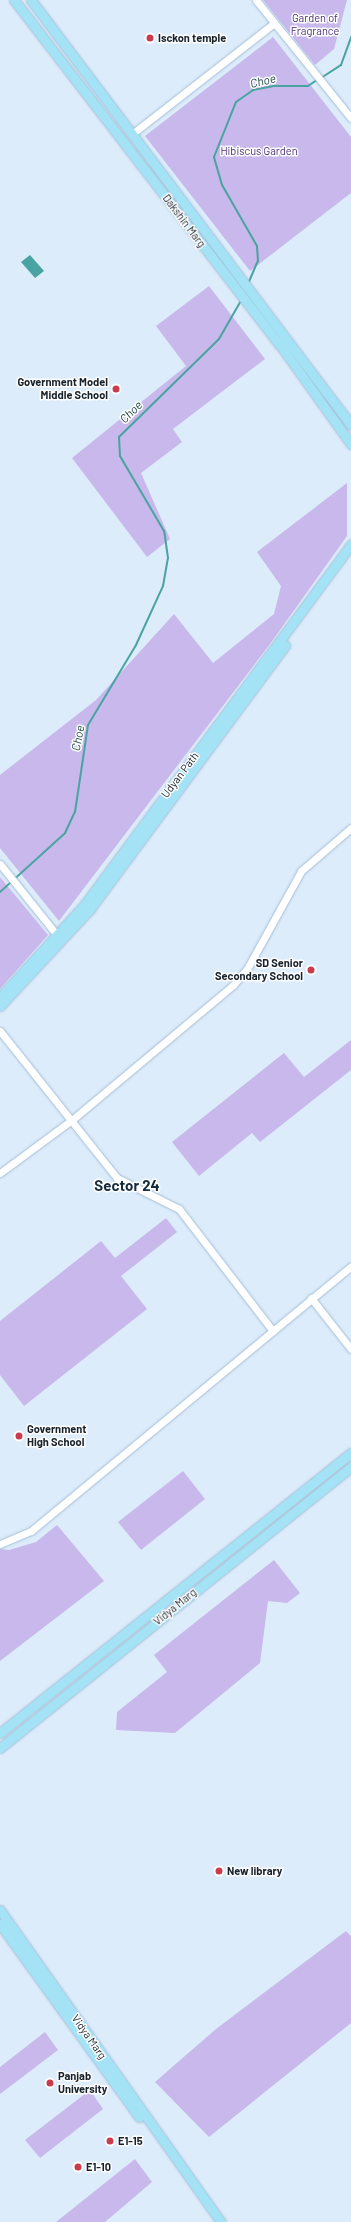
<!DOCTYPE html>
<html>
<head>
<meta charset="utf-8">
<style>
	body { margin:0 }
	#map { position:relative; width:351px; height:2222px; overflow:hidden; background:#dcecfb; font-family:Barlow,sans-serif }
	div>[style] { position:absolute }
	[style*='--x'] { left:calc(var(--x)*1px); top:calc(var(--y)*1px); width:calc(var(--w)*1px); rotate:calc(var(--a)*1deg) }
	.green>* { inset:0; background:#c8b8ec }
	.water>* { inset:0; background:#49a4a1 }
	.stream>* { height:2px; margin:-1px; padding:0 1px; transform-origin:1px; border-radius:1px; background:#49a4a1 }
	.roads { filter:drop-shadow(0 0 1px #a4bed6) drop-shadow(0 0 1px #a4bed6) }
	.minor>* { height:7px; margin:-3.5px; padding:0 3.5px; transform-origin:3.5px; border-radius:3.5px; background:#fff }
	.major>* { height:9px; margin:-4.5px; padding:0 4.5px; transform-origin:4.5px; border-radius:4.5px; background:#a4e3f5 }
	.dots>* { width:11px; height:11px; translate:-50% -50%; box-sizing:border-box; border:2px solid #fff; border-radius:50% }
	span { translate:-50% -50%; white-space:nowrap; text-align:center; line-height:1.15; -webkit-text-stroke:3px #fff; paint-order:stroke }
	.park-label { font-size:11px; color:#492d74 }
	.poi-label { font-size:11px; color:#18222b; font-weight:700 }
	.left { translate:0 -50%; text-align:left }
	.right { translate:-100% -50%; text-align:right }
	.street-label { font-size:11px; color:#18222b }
	.water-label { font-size:12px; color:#1f4947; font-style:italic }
	.district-label { font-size:15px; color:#172d3f; font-weight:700 }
</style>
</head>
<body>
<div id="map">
	<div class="green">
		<i style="clip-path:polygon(263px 0,347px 0,334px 49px,315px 65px)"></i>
		<i style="clip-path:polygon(273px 37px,351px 137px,351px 193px,250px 271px,145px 136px)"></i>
		<i style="clip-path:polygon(209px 286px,265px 359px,173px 429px,182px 442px,141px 473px,170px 539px,147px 557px,72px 458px,186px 366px,156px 326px)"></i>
		<i style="clip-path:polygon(347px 483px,347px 536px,270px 644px,59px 921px,0 848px,0 775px,96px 700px,174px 614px,213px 663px,274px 614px,281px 586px,257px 552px)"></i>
		<i style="clip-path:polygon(0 877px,48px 935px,0 989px)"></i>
		<i style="clip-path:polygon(351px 1040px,351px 1070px,260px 1142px,252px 1133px,199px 1176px,172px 1142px,284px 1053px,304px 1077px)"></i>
		<i style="clip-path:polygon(166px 1218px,177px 1232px,121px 1276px,147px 1309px,24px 1406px,0 1375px,0 1321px,101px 1241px,115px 1258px)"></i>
		<i style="clip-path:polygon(183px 1471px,205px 1499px,141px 1550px,118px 1522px)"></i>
		<i style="clip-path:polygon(57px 1525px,104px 1581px,0 1661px,0 1549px,9px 1550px,36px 1542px)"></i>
		<i style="clip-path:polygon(274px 1560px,300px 1593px,287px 1603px,268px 1601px,260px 1663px,175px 1733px,116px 1730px,117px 1712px,167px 1672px,154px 1655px)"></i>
		<i style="clip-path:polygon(346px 1931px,351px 1936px,351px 2023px,209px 2137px,155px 2082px,216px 2029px)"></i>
		<i style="clip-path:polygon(45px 2032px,58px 2050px,0 2094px,0 2067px)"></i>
		<i style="clip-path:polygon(90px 2090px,103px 2109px,40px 2158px,25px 2140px)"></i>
		<i style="clip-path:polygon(135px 2159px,152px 2182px,105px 2222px,56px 2222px)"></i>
	</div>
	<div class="water">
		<i style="clip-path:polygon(30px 255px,44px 271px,35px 278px,21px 262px)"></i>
	</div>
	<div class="stream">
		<i style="--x:321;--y:78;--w:24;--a:-33"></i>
		<i style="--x:341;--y:65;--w:30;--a:-70"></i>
		<i style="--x:248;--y:284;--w:25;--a:-67"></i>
		<i style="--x:258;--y:261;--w:15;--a:-94"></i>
		<i style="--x:257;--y:246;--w:70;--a:-119.8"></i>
		<i style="--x:222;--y:185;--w:29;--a:-106"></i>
		<i style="--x:214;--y:157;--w:59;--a:-68.2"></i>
		<i style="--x:236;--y:102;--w:21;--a:-35"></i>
		<i style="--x:253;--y:90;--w:20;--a:-11"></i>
		<i style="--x:273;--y:86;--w:35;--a:0"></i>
		<i style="--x:308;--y:86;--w:11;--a:-34"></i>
		<i style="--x:0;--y:892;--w:88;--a:-42.2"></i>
		<i style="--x:65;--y:833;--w:23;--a:-65"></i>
		<i style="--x:75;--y:812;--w:88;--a:-81.5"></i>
		<i style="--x:88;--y:725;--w:93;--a:-59"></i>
		<i style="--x:136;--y:645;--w:65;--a:-65.4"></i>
		<i style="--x:163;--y:586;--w:28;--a:-80"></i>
		<i style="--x:168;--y:558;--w:27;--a:-98"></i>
		<i style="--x:164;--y:531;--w:87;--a:-120.4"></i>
		<i style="--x:120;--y:456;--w:19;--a:-93"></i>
		<i style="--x:119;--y:437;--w:140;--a:-44.4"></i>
		<i style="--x:219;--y:339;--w:46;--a:-60.1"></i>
	</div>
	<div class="roads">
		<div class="minor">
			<i style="--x:256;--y:0;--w:151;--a:51.2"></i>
			<i style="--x:132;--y:134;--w:180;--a:-38"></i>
			<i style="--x:0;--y:864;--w:96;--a:51.3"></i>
			<i style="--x:0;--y:1031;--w:188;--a:51.5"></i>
			<i style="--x:117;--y:1178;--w:69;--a:26.6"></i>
			<i style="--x:179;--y:1209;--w:154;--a:52.4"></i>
			<i style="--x:0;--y:1173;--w:91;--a:-36.5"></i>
			<i style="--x:73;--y:1119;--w:209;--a:-39.9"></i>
			<i style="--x:233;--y:985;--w:21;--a:-49"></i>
			<i style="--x:247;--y:969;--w:112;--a:-61.1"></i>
			<i style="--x:301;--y:871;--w:66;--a:-40.7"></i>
			<i style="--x:311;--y:1298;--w:65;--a:51.9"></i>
			<i style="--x:0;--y:1544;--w:34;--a:-23"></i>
			<i style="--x:31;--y:1531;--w:415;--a:-39.6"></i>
		</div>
		<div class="major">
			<i style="--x:14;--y:0;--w:436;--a:52.4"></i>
			<i style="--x:280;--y:345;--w:122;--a:54.4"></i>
			<i style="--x:31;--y:0;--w:532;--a:53.02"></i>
			<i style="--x:0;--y:997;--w:126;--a:-47.6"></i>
			<i style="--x:85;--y:904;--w:447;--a:-53.5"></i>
			<i style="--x:0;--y:1006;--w:132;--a:-47.1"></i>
			<i style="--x:90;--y:909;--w:328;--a:-53.5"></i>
			<i style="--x:0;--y:1733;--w:449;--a:-38.6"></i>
			<i style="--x:0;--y:1748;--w:450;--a:-38.7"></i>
			<i style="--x:0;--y:1910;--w:382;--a:54.7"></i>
			<i style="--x:0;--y:1924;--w:238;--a:54.2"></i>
		</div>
	</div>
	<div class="dots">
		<i style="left:150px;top:38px;background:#cb3b4c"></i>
		<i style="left:116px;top:389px;background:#cb3b4c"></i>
		<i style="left:311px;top:970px;background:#cb3b4c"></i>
		<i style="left:19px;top:1436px;background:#cb3b4c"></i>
		<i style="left:219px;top:1871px;background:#cb3b4c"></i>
		<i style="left:50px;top:2083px;background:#cb3b4c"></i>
		<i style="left:110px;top:2141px;background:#cb3b4c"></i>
		<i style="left:78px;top:2167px;background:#cb3b4c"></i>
	</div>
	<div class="park-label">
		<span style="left:315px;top:25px">Garden of<br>Fragrance</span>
		<span style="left:259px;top:151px">Hibiscus Garden</span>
	</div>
	<div class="poi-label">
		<span class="left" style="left:158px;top:38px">Isckon temple</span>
		<span class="right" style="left:108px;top:389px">Government Model<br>Middle School</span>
		<span class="right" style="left:303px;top:970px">SD Senior<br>Secondary School</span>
		<span class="left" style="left:27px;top:1436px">Government<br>High School</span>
		<span class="left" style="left:227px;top:1871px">New library</span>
		<span class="left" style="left:58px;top:2083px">Panjab<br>University</span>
		<span class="left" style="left:118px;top:2141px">E1-15</span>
		<span class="left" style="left:86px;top:2167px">E1-10</span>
	</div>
	<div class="street-label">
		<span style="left:184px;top:221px;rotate:53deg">Dakshin Marg</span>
		<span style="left:180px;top:775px;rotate:-53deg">Udyan Path</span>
		<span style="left:175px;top:1607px;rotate:-39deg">Vidya Marg</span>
		<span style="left:89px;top:2037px;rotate:55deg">Vidya Marg</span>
	</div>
	<div class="water-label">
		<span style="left:263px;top:81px;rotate:-13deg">Choe</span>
		<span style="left:131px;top:412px;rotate:-45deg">Choe</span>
		<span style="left:78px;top:738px;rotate:-79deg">Choe</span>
	</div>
	<div class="district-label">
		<span style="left:127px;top:1186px">Sector 24</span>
	</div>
</div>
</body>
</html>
